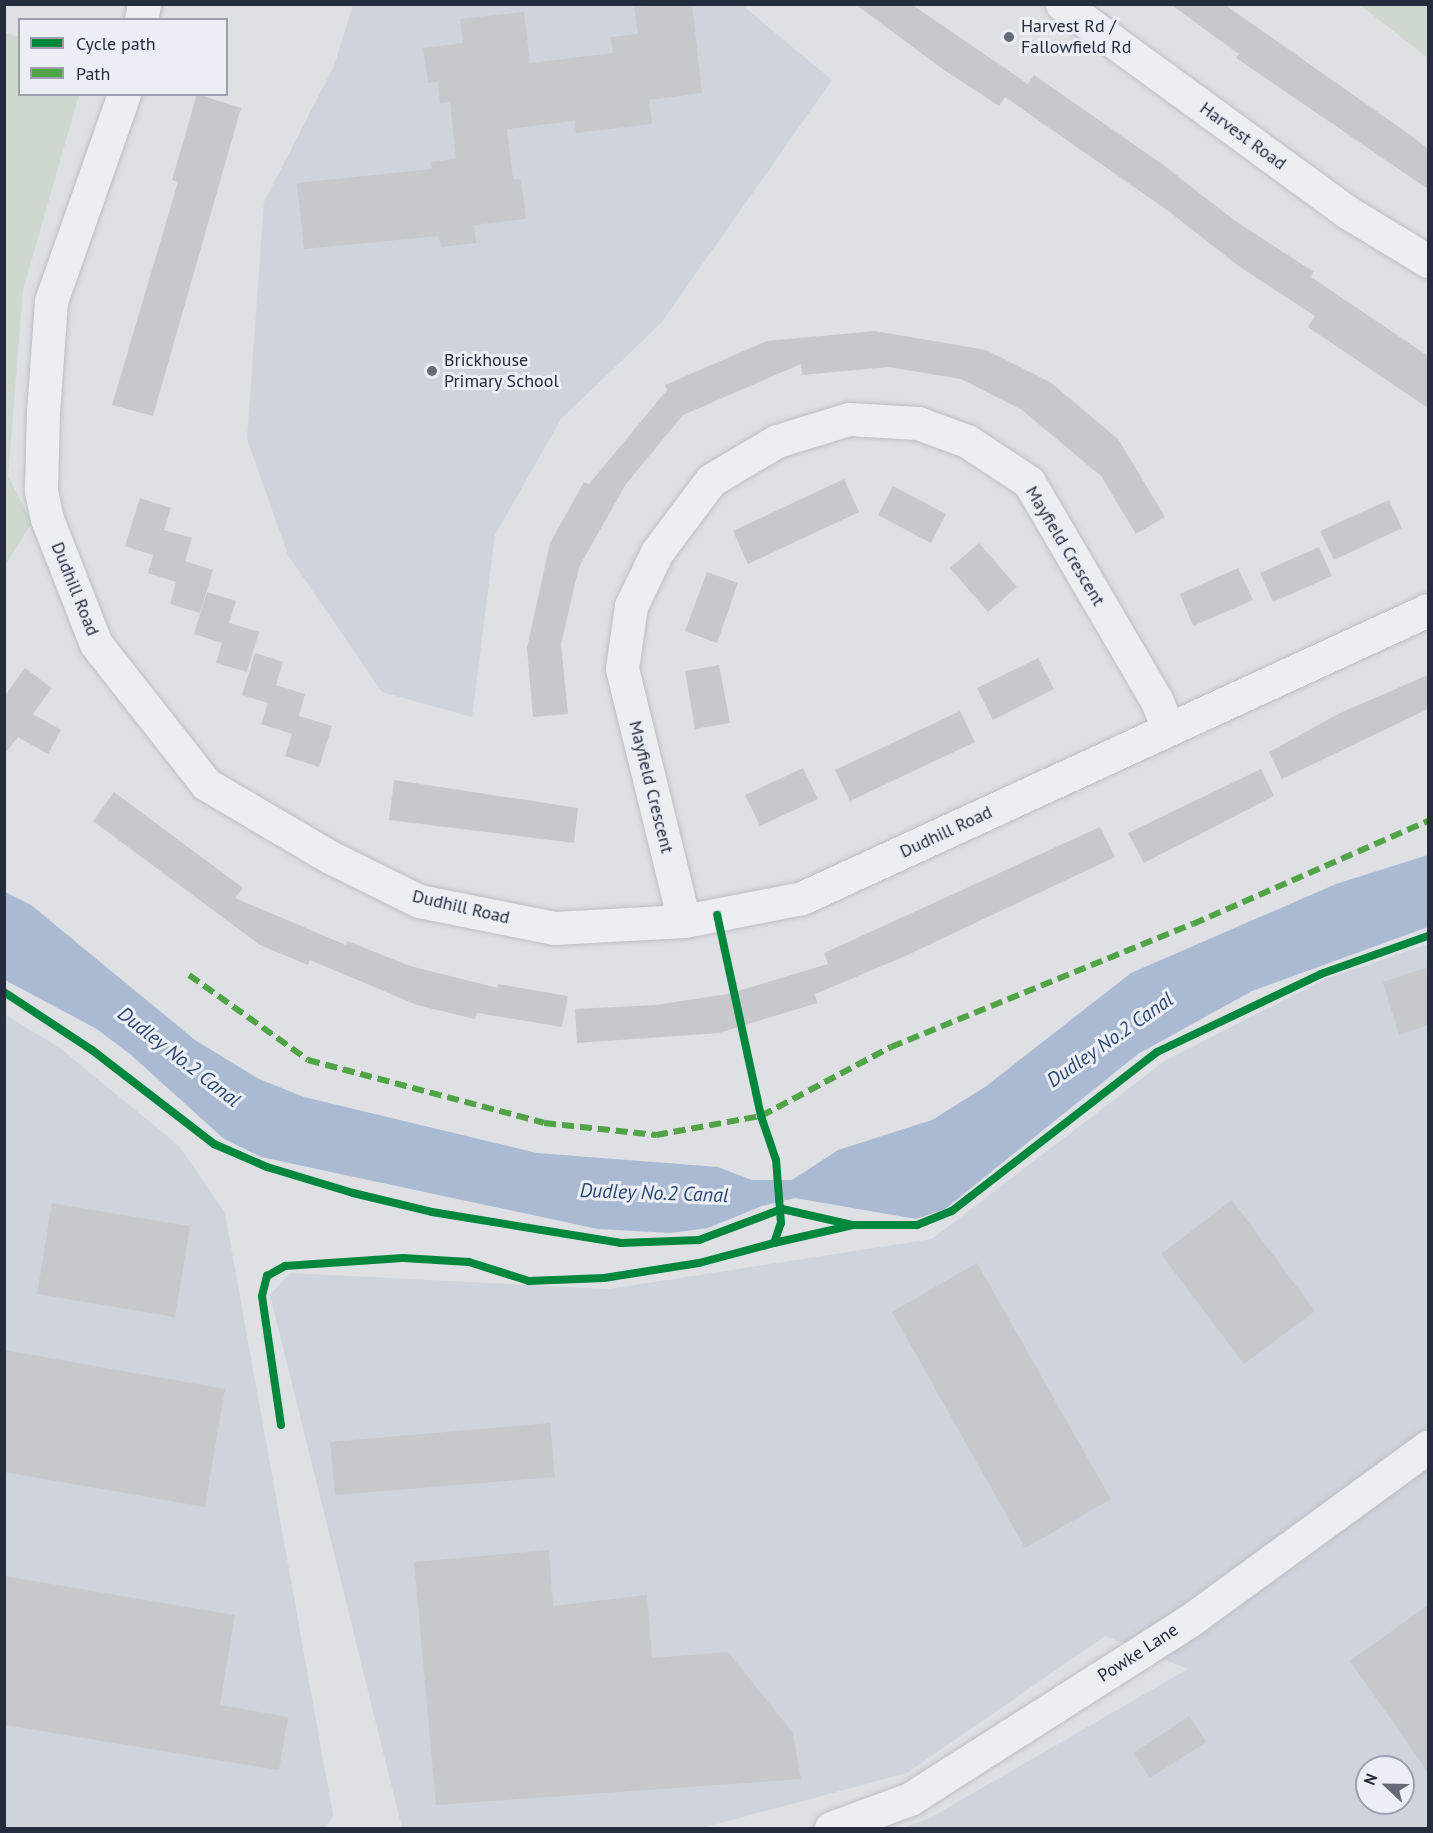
<!DOCTYPE html>
<html>
<head>
<meta charset="utf-8">
<style>
	body { margin:0 }
	#map { position:relative; width:1433px; height:1833px; overflow:hidden; background:#dee0e4; font-family:"PT Sans",sans-serif }
	div>[style] { position:absolute }
	[style*='--x'] { left:calc(var(--x)*1px); top:calc(var(--y)*1px); width:calc(var(--w)*1px); rotate:calc(var(--a)*1deg) }
	.built>* { inset:0; background:#cfd3db }
	.green>* { inset:0; background:#ced8ce }
	.water>* { inset:0; background:#aabad2 }
	.building>* { inset:0; background:#c6c8cc }
	.roads { filter:drop-shadow(0 0 2px #bcbec2) drop-shadow(0 0 2px #bcbec2) }
	.minor>* { height:33px; margin:-16.5px; padding:0 16.5px; transform-origin:16.5px; border-radius:16.5px; background:#edeef1 }
	.tertiary>* { height:33px; margin:-16.5px; padding:0 16.5px; transform-origin:16.5px; border-radius:16.5px; background:#edeef1 }
	.quiet>* { height:6px; margin-top:-3px; transform-origin:0; background:repeating-linear-gradient(90deg,#50a446 0 12px,transparent 0 18px) }
	.cycleway>* { height:8px; margin:-4px; padding:0 4px; transform-origin:4px; border-radius:4px; background:#00873e }
	.dots>* { width:16px; height:16px; translate:-50% -50%; box-sizing:border-box; border:3px solid #ebeef5; border-radius:50% }
	span { translate:-50% -50%; white-space:nowrap; text-align:center; line-height:1.15; -webkit-text-stroke:6px #ebeef5; paint-order:stroke }
	.poi-label { font-size:18px; color:#252c3e }
	.left { translate:0 -50%; text-align:left }
	.street-label { font-size:18px; color:#252c3e }
	.water-label { font-size:20px; color:#2d4773; font-style:italic }
	.frame { position:absolute; inset:0; border:6px solid #252c3e; pointer-events:none }
	.legend { position:absolute; left:18px; top:18px; width:210px; height:78px; box-sizing:border-box; background:#ebeef5; border:2px solid #9ca0ac; margin:0; padding:8px 10px; list-style:none; font-size:18px; color:#252c3e }
	.legend li { display:flex; align-items:center; gap:12px; height:30px }
	.legend b { width:30px; border:2px solid #9ca0ac }
	.north { position:absolute; left:1355px; top:1755px; width:60px; height:60px; box-sizing:border-box; background:#ebeef5; border:2px solid #9ca0ac; border-radius:50%; rotate:292deg; font-size:16px; font-weight:700; line-height:24px; text-align:center; color:#252c3e }
	.north::after { content:''; display:block; margin:auto; width:21px; height:27px; background:#666b78; clip-path:polygon(50% 0,100% 100%,50% 72%,0 100%) }
</style>
</head>
<body>
<div id="map">
	<div class="built">
		<i style="clip-path:polygon(353px 5px,742px 5px,832px 80px,661px 323px,561px 419px,495px 535px,472px 717px,382px 692px,288px 555px,247px 439px,264px 202px,334px 66px)"></i>
		<i style="clip-path:polygon(evenodd,1428px 944px,1428px 1828px,902px 1828px,930px 1818px,1188px 1669px,1105px 1636px,907px 1773px,702px 1828px,402px 1828px,270px 1295px,290px 1273px,609px 1289px,932px 1239px,1166px 1060px,1328px 978px,1428px 944px,1367px 1767px,1403px 1767px,1403px 1803px,1367px 1803px,1367px 1767px)"></i>
		<i style="clip-path:polygon(4px 1014px,60px 1048px,179px 1146px,225px 1213px,333px 1815px,326px 1828px,5px 1828px)"></i>
	</div>
	<div class="green">
		<i style="clip-path:polygon(1360px 5px,1428px 5px,1428px 58px)"></i>
		<i style="clip-path:polygon(4px 32px,19px 37px,20px 94px,79px 95px,23px 290px,8px 476px,32px 522px,5px 566px)"></i>
	</div>
	<div class="water">
		<i style="clip-path:polygon(1428px 855px,1428px 927px,1252px 991px,1138px 1054px,945px 1209px,916px 1219px,795px 1198px,762px 1206px,708px 1228px,671px 1233px,598px 1229px,261px 1157px,224px 1139px,130px 1054px,95px 1028px,5px 980px,5px 892px,31px 905px,195px 1040px,259px 1079px,304px 1097px,537px 1153px,718px 1167px,752px 1180px,792px 1180px,838px 1150px,932px 1120px,985px 1087px,1131px 973px,1336px 884px)"></i>
	</div>
	<div class="building">
		<i style="clip-path:polygon(692px 4px,702px 93px,649px 100px,652px 124px,576px 133px,574px 121px,507px 129px,513px 180px,521px 179px,526px 219px,474px 225px,476px 243px,441px 247px,439px 236px,304px 249px,297px 183px,432px 169px,431px 162px,456px 159px,450px 102px,440px 103px,438px 82px,428px 83px,423px 48px,463px 43px,460px 19px,524px 12px,530px 63px,613px 53px,611px 37px,638px 34px,634px 7px)"></i>
		<i style="clip-path:polygon(855px 4px,911px 4px,1028px 84px,1034px 75px,1162px 164px,1234px 220px,1314px 272px,1311px 277px,1428px 356px,1428px 408px,1308px 327px,1315px 316px,1240px 267px,1167px 210px,1005px 97px,999px 106px,944px 70px)"></i>
		<i style="clip-path:polygon(1170px 4px,1224px 4px,1413px 137px,1428px 149px,1428px 189px,1236px 58px,1239px 54px)"></i>
		<i style="clip-path:polygon(197px 94px,241px 108px,153px 416px,112px 405px,178px 182px,172px 180px)"></i>
		<i style="clip-path:polygon(875px 331px,986px 350px,1050px 382px,1118px 439px,1165px 517px,1136px 534px,1101px 476px,1022px 410px,961px 379px,888px 367px,802px 375px,801px 364px,683px 415px,626px 484px,579px 567px,561px 644px,568px 714px,533px 717px,527px 648px,550px 543px,584px 482px,589px 484px,667px 390px,665px 385px,767px 341px)"></i>
		<i style="clip-path:polygon(844px 479px,859px 512px,748px 564px,733px 531px)"></i>
		<i style="clip-path:polygon(893px 486px,946px 514px,931px 543px,878px 515px)"></i>
		<i style="clip-path:polygon(140px 498px,171px 508px,164px 530px,192px 538px,185px 561px,213px 570px,200px 613px,170px 604px,176px 582px,148px 573px,153px 555px,125px 546px)"></i>
		<i style="clip-path:polygon(1389px 500px,1402px 528px,1334px 560px,1320px 531px)"></i>
		<i style="clip-path:polygon(979px 543px,1017px 587px,988px 612px,950px 568px)"></i>
		<i style="clip-path:polygon(1319px 547px,1332px 576px,1273px 602px,1260px 573px)"></i>
		<i style="clip-path:polygon(1238px 568px,1253px 600px,1193px 626px,1180px 594px)"></i>
		<i style="clip-path:polygon(707px 572px,738px 583px,717px 643px,685px 631px)"></i>
		<i style="clip-path:polygon(207px 592px,236px 601px,229px 623px,259px 632px,247px 672px,216px 663px,222px 643px,194px 634px)"></i>
		<i style="clip-path:polygon(255px 653px,283px 662px,276px 685px,305px 694px,299px 716px,332px 726px,319px 767px,285px 756px,292px 734px,261px 724px,268px 703px,242px 695px)"></i>
		<i style="clip-path:polygon(1038px 658px,1054px 689px,993px 720px,977px 688px)"></i>
		<i style="clip-path:polygon(719px 665px,730px 723px,695px 729px,685px 671px)"></i>
		<i style="clip-path:polygon(25px 668px,52px 688px,33px 714px,61px 730px,48px 754px,18px 737px,4px 755px,4px 697px)"></i>
		<i style="clip-path:polygon(1428px 675px,1428px 709px,1282px 779px,1269px 752px,1340px 713px)"></i>
		<i style="clip-path:polygon(960px 711px,975px 742px,850px 801px,835px 770px)"></i>
		<i style="clip-path:polygon(803px 768px,818px 799px,760px 826px,745px 795px)"></i>
		<i style="clip-path:polygon(1261px 769px,1274px 796px,1144px 863px,1128px 833px)"></i>
		<i style="clip-path:polygon(394px 780px,578px 808px,574px 843px,389px 820px)"></i>
		<i style="clip-path:polygon(114px 792px,243px 888px,235px 898px,346px 945px,347px 941px,410px 966px,498px 988px,498px 984px,568px 996px,562px 1027px,477px 1013px,475px 1019px,417px 1005px,310px 960px,308px 965px,260px 945px,93px 821px)"></i>
		<i style="clip-path:polygon(1100px 827px,1115px 857px,901px 958px,815px 994px,817px 1003px,719px 1033px,577px 1043px,575px 1009px,655px 1005px,728px 994px,828px 964px,824px 953px)"></i>
		<i style="clip-path:polygon(1428px 967px,1428px 1025px,1399px 1035px,1383px 982px)"></i>
		<i style="clip-path:polygon(1232px 1200px,1315px 1311px,1244px 1364px,1161px 1254px)"></i>
		<i style="clip-path:polygon(52px 1203px,190px 1226px,175px 1317px,37px 1294px)"></i>
		<i style="clip-path:polygon(977px 1263px,1111px 1499px,1025px 1548px,892px 1312px)"></i>
		<i style="clip-path:polygon(4px 1350px,225px 1389px,205px 1507px,4px 1472px)"></i>
		<i style="clip-path:polygon(550px 1423px,555px 1477px,335px 1495px,330px 1442px)"></i>
		<i style="clip-path:polygon(549px 1550px,553px 1606px,647px 1595px,652px 1658px,728px 1652px,793px 1733px,801px 1779px,436px 1805px,414px 1562px)"></i>
		<i style="clip-path:polygon(4px 1576px,235px 1615px,220px 1705px,288px 1717px,279px 1770px,4px 1725px)"></i>
		<i style="clip-path:polygon(1428px 1605px,1428px 1772px,1350px 1661px)"></i>
		<i style="clip-path:polygon(1189px 1716px,1206px 1742px,1150px 1778px,1133px 1753px)"></i>
	</div>
	<div class="roads">
		<div class="minor">
			<i style="--x:141;--y:20;--w:16;--a:-79"></i>
			<i style="--x:124;--y:94;--w:219;--a:109.4"></i>
			<i style="--x:51;--y:301;--w:111;--a:94.1"></i>
			<i style="--x:43;--y:412;--w:79;--a:91.5"></i>
			<i style="--x:41;--y:491;--w:29;--a:78"></i>
			<i style="--x:47;--y:519;--w:134;--a:68.6"></i>
			<i style="--x:96;--y:644;--w:178;--a:51.8"></i>
			<i style="--x:206;--y:784;--w:142;--a:30.5"></i>
			<i style="--x:328;--y:856;--w:102;--a:26.3"></i>
			<i style="--x:419;--y:901;--w:138;--a:11.3"></i>
			<i style="--x:554;--y:928;--w:130;--a:-3.1"></i>
			<i style="--x:684;--y:921;--w:120;--a:-11"></i>
			<i style="--x:802;--y:898;--w:689;--a:-24.71"></i>
			<i style="--x:684;--y:921;--w:260;--a:-103.8"></i>
			<i style="--x:622;--y:668;--w:63;--a:-81.7"></i>
			<i style="--x:631;--y:606;--w:60;--a:-64.3"></i>
			<i style="--x:657;--y:552;--w:90;--a:-53.1"></i>
			<i style="--x:711;--y:480;--w:77;--a:-30.6"></i>
			<i style="--x:777;--y:441;--w:75;--a:-17"></i>
			<i style="--x:849;--y:419;--w:69;--a:3.3"></i>
			<i style="--x:918;--y:423;--w:52;--a:20.2"></i>
			<i style="--x:967;--y:441;--w:74;--a:33.5"></i>
			<i style="--x:1029;--y:482;--w:251;--a:59.7"></i>
			<i style="--x:1156;--y:699;--w:32;--a:68"></i>
		</div>
		<div class="tertiary">
			<i style="--x:1062;--y:4;--w:353;--a:36.1"></i>
			<i style="--x:1347;--y:212;--w:95;--a:31.2"></i>
			<i style="--x:831;--y:1828;--w:84;--a:-20.2"></i>
			<i style="--x:910;--y:1799;--w:63;--a:-32.7"></i>
			<i style="--x:963;--y:1765;--w:268;--a:-32.5"></i>
			<i style="--x:1189;--y:1621;--w:296;--a:-36.1"></i>
		</div>
	</div>
	<div class="quiet">
		<i style="--x:189;--y:975;--w:146;--a:35.5"></i>
		<i style="--x:308;--y:1060;--w:244;--a:14.9"></i>
		<i style="--x:544;--y:1123;--w:113;--a:6.1"></i>
		<i style="--x:656;--y:1135;--w:107;--a:-10.3"></i>
		<i style="--x:761;--y:1116;--w:147;--a:-28"></i>
		<i style="--x:891;--y:1047;--w:326;--a:-22.2"></i>
		<i style="--x:1193;--y:924;--w:257;--a:-23.7"></i>
	</div>
	<div class="cycleway">
		<i style="--x:4;--y:992;--w:105;--a:33.4"></i>
		<i style="--x:92;--y:1050;--w:154;--a:37.6"></i>
		<i style="--x:214;--y:1144;--w:58;--a:23.5"></i>
		<i style="--x:267;--y:1167;--w:90;--a:16.8"></i>
		<i style="--x:353;--y:1193;--w:81;--a:13.5"></i>
		<i style="--x:432;--y:1212;--w:192;--a:9.3"></i>
		<i style="--x:621;--y:1243;--w:78;--a:-2.2"></i>
		<i style="--x:699;--y:1240;--w:89;--a:-20.5"></i>
		<i style="--x:782;--y:1209;--w:73;--a:12.7"></i>
		<i style="--x:774;--y:1243;--w:81;--a:-12.8"></i>
		<i style="--x:853;--y:1225;--w:64;--a:0"></i>
		<i style="--x:917;--y:1225;--w:38;--a:-22"></i>
		<i style="--x:952;--y:1211;--w:259;--a:-37.8"></i>
		<i style="--x:1157;--y:1052;--w:182;--a:-25.4"></i>
		<i style="--x:1321;--y:974;--w:114;--a:-19.6"></i>
		<i style="--x:281;--y:1425;--w:130;--a:-98.4"></i>
		<i style="--x:262;--y:1296;--w:21;--a:-76"></i>
		<i style="--x:267;--y:1276;--w:21;--a:-29"></i>
		<i style="--x:285;--y:1266;--w:118;--a:-3.9"></i>
		<i style="--x:403;--y:1258;--w:66;--a:3.5"></i>
		<i style="--x:469;--y:1262;--w:63;--a:17.6"></i>
		<i style="--x:529;--y:1281;--w:75;--a:-2.3"></i>
		<i style="--x:604;--y:1278;--w:96;--a:-9"></i>
		<i style="--x:699;--y:1263;--w:78;--a:-14.9"></i>
		<i style="--x:774;--y:1243;--w:21;--a:-71"></i>
		<i style="--x:781;--y:1223;--w:63;--a:-94.5"></i>
		<i style="--x:776;--y:1160;--w:46;--a:-108.8"></i>
		<i style="--x:761;--y:1116;--w:206;--a:-102.3"></i>
	</div>
	<div class="dots">
		<i style="left:1009px;top:37px;background:#666b78"></i>
		<i style="left:432px;top:371px;background:#666b78"></i>
	</div>
	<div class="poi-label">
		<span class="left" style="left:1021px;top:37px">Harvest Rd /<br>Fallowfield Rd</span>
		<span class="left" style="left:444px;top:371px">Brickhouse<br>Primary School</span>
	</div>
	<div class="street-label">
		<span style="left:1243px;top:136px;rotate:36deg">Harvest Road</span>
		<span style="left:1065px;top:546px;rotate:59deg">Mayfield Crescent</span>
		<span style="left:75px;top:589px;rotate:68deg">Dudhill Road</span>
		<span style="left:651px;top:787px;rotate:76deg">Mayfield Crescent</span>
		<span style="left:946px;top:832px;rotate:-25deg">Dudhill Road</span>
		<span style="left:461px;top:907px;rotate:13deg">Dudhill Road</span>
		<span style="left:1138px;top:1653px;rotate:-33deg">Powke Lane</span>
	</div>
	<div class="water-label">
		<span style="left:1110px;top:1040px;rotate:-35deg">Dudley No.2 Canal</span>
		<span style="left:179px;top:1057px;rotate:38deg">Dudley No.2 Canal</span>
		<span style="left:654px;top:1193px;rotate:2deg">Dudley No.2 Canal</span>
	</div>
	<div class="frame"></div>
	<ul class="legend">
	<li><b style="height:8px;background:#00873e"></b>Cycle path</li>
	<li><b style="height:8px;background:#50a446"></b>Path</li>
	</ul>
	<div class="north">N</div>
</div>
</body>
</html>
